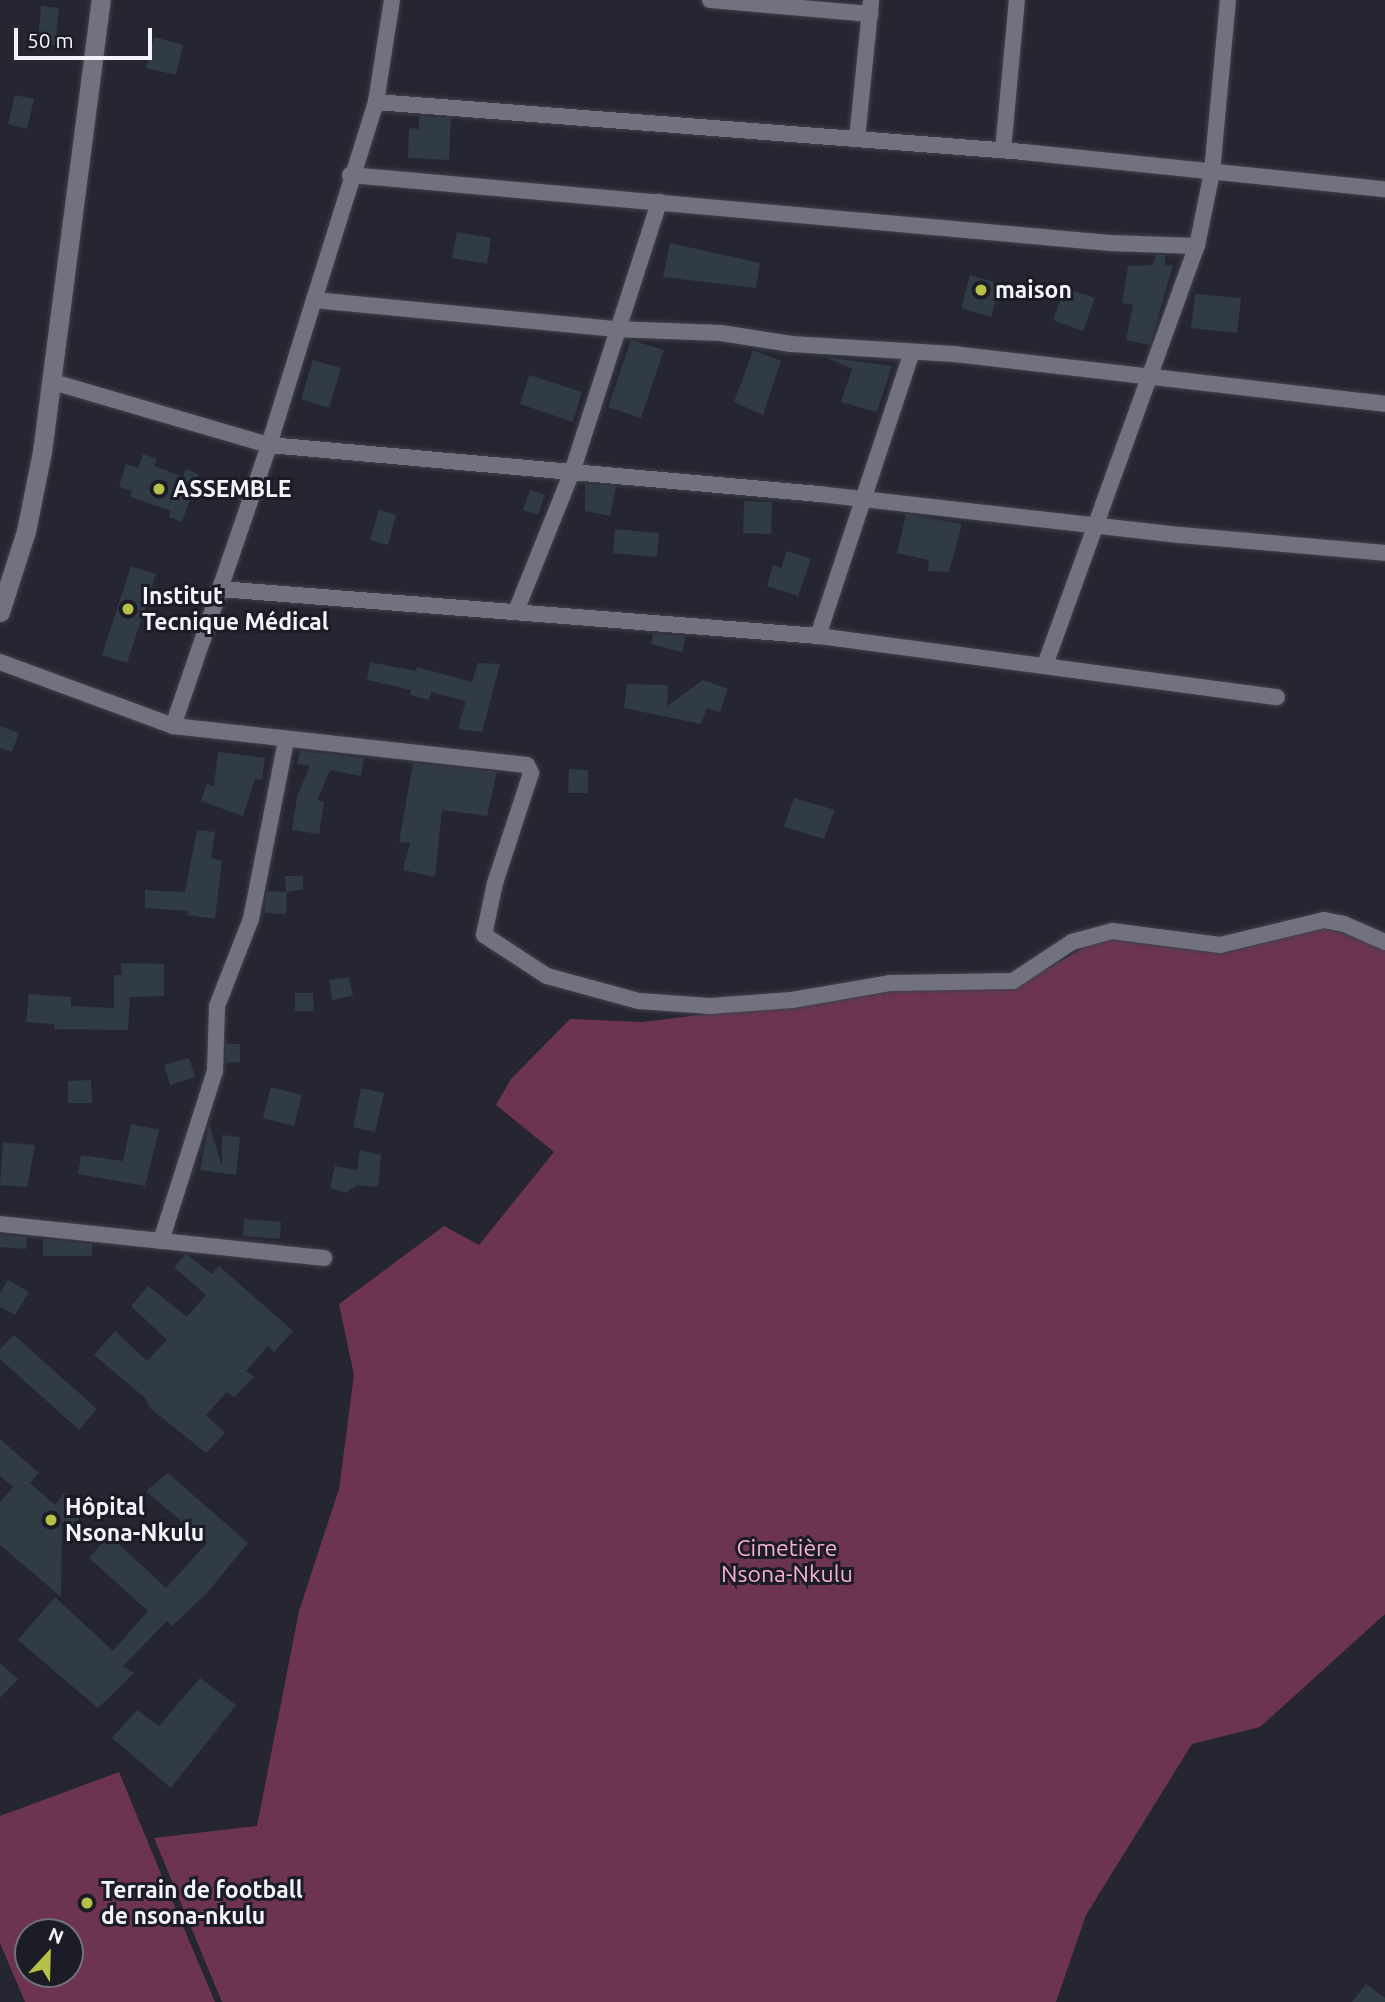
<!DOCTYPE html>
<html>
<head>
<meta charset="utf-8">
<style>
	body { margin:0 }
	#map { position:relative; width:1385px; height:2002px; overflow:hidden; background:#252631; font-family:Ubuntu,sans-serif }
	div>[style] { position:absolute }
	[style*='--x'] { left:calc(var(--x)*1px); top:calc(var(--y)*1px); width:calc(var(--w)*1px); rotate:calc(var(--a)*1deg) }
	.green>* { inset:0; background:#6d3450 }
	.building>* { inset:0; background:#313b45 }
	.roads { filter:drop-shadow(0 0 2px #41414b) drop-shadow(0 0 2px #41414b) }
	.minor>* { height:16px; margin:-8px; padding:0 8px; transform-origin:8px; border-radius:8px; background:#717180 }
	.tertiary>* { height:19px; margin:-9.5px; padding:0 9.5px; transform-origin:9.5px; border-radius:9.5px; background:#717180 }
	.dots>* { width:19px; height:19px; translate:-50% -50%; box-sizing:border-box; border:4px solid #1c1c27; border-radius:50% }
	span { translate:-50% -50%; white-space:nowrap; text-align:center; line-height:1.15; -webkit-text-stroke:6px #1c1c27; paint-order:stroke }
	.poi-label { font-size:23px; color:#f4f4fc; font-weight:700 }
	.left { translate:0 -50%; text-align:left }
	.park-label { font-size:23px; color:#f8b0d0 }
	.north { position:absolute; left:14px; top:1918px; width:70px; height:70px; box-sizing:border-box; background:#1c1c27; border:2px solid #72727c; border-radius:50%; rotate:22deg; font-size:19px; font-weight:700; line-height:28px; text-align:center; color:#f4f4fc }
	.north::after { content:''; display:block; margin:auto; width:24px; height:32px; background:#b7c148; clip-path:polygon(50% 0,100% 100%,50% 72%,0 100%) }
	.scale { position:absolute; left:14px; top:28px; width:138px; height:32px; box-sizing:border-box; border:4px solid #f4f4fc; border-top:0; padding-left:9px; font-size:21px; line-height:24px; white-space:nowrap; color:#f4f4fc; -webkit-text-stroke:5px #1c1c27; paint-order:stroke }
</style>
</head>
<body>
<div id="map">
	<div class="green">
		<i style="clip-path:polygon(1322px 925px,1385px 949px,1385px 1614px,1260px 1727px,1192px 1744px,1086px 1915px,1056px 2002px,222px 2002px,154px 1838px,257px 1826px,299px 1611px,339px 1489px,354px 1375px,339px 1304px,444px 1226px,479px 1245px,554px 1152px,496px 1105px,511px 1079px,570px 1019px,642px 1022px,911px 989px,1016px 987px,1104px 936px,1182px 947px)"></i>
		<i style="clip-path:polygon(evenodd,119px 1772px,161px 1874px,215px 2002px,25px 2002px,0 1943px,0 1816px,119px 1772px,70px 1932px,70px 1974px,28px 1974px,28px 1932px,70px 1932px)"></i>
	</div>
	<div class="building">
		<i style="clip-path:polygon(41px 6px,59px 8px,55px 45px,38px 43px)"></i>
		<i style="clip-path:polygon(154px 37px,183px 45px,176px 75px,146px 68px)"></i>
		<i style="clip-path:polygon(15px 95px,34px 99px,27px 129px,8px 124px)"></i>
		<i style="clip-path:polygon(419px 116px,451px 118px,449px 160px,408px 158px,409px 128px,419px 129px)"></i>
		<i style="clip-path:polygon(457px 232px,491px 238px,487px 264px,452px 258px)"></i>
		<i style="clip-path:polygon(670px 243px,760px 263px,756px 288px,663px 277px)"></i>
		<i style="clip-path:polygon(1156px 255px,1165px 255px,1165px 266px,1173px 265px,1150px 345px,1126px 340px,1133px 305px,1122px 303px,1128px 266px,1153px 265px)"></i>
		<i style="clip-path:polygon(970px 275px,1001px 284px,991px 317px,961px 308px)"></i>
		<i style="clip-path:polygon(1065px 288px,1095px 298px,1083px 331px,1053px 320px)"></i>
		<i style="clip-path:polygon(1195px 294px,1241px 298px,1237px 333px,1191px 328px)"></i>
		<i style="clip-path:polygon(631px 340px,664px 350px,641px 418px,608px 407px)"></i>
		<i style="clip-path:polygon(753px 350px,781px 361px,763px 415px,734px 402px)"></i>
		<i style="clip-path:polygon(825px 357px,892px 366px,877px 412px,841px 402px,852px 369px)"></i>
		<i style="clip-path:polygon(313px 360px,341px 368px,329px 408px,301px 399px)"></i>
		<i style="clip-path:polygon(529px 375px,582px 392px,573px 422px,520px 404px)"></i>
		<i style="clip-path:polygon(143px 454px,157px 459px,154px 466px,183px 477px,186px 469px,199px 474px,182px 522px,169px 517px,171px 511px,130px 497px,132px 491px,119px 487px,126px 464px,138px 468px)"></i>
		<i style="clip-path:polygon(585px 484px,616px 486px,610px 516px,585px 511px)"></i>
		<i style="clip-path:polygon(530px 490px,545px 495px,538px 515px,523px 510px)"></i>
		<i style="clip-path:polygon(744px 501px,772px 502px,771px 534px,743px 533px)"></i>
		<i style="clip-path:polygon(379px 510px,396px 515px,388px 545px,370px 540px)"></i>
		<i style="clip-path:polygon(906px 514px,962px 524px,949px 572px,928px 571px,929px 560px,897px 553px)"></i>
		<i style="clip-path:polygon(615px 529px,659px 533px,657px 557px,613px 553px)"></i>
		<i style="clip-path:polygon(787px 551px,811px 559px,798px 596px,767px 586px,773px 565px,781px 568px)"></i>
		<i style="clip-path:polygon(131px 566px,156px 574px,127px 663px,102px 655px)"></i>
		<i style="clip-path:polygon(653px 634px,686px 636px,682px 652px,651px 644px)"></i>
		<i style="clip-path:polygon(370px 662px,416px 671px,417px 667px,472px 682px,478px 663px,500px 664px,482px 732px,458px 729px,466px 701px,431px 692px,429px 700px,410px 695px,411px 690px,367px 680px)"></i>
		<i style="clip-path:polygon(703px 680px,728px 689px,720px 712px,707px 708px,701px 724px,624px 708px,627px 684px,668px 685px,667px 706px)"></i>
		<i style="clip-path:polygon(0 726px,19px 733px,12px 752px,0 748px)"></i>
		<i style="clip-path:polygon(300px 751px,364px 758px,361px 776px,330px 770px,317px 800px,324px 802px,319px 834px,292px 830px,297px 797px,310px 766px,297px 764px)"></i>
		<i style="clip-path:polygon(218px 752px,265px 758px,262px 780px,255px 779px,243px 816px,201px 801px,207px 784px,214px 786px)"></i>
		<i style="clip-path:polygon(413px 763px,497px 772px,487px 816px,442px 810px,435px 877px,403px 870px,410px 843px,399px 842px)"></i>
		<i style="clip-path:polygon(569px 769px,588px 770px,588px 793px,568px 793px)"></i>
		<i style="clip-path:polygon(794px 798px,835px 810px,824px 839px,784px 827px)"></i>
		<i style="clip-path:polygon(197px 830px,215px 832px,211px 858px,222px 861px,215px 919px,187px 915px,188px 911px,145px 908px,145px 890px,185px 892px)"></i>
		<i style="clip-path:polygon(285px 876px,303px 876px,303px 889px,287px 892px,286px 914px,264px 913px,267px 891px,286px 892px)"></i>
		<i style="clip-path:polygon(121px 963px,164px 964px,164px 996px,130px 997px,128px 1030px,54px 1029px,54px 1024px,26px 1022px,29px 994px,71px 997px,71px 1006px,114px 1008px,114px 975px,122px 975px)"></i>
		<i style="clip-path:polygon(349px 977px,353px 996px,332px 1000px,329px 980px)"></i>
		<i style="clip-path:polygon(295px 993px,313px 993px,314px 1011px,295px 1011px)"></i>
		<i style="clip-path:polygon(226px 1044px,240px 1044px,240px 1062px,226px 1063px)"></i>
		<i style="clip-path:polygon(189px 1058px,195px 1077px,170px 1085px,164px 1065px)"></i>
		<i style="clip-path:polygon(91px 1080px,92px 1103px,68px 1103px,68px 1081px)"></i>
		<i style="clip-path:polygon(271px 1087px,302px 1095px,294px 1126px,263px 1118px)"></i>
		<i style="clip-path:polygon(361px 1088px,384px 1093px,375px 1132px,353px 1127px)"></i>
		<i style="clip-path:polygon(131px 1124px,159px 1130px,145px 1186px,78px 1174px,81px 1155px,123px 1161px)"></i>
		<i style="clip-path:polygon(209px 1124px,222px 1166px,222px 1135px,240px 1137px,236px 1175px,200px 1170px)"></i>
		<i style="clip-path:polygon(3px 1142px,35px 1145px,27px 1187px,0 1185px)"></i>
		<i style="clip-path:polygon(360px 1150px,381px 1155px,378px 1187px,357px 1185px,346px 1193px,330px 1188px,335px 1166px,357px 1170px)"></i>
		<i style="clip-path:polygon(244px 1219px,281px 1222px,280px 1239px,243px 1236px)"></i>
		<i style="clip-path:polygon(0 1235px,27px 1237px,26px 1249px,0 1247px)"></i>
		<i style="clip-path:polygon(43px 1239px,92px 1244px,92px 1256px,43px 1256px)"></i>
		<i style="clip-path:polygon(186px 1254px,212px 1274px,219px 1266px,293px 1331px,274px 1352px,268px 1346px,246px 1371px,254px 1377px,234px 1397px,227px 1392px,206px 1415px,225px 1433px,206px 1453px,151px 1409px,145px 1398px,94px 1355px,115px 1331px,147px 1361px,167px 1340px,131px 1306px,148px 1286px,187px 1317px,206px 1295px,174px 1267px)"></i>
		<i style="clip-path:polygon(8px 1280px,29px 1292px,15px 1315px,0 1307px,0 1293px)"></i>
		<i style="clip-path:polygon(14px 1335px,97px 1409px,79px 1430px,0 1359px,0 1349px)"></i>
		<i style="clip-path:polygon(0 1439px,39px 1473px,30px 1483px,55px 1505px,64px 1493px,86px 1512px,69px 1528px,62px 1521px,61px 1597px,0 1545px,0 1502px,13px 1487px,0 1476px)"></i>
		<i style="clip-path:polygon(168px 1473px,248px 1543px,206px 1594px,172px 1626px,167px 1621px,123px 1666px,134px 1673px,98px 1708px,18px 1640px,55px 1597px,113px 1651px,148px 1611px,89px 1558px,109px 1535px,166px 1588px,207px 1543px,146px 1491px)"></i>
		<i style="clip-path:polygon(0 1663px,18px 1679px,0 1698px)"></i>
		<i style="clip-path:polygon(200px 1678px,236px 1705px,171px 1788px,112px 1738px,137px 1710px,159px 1726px)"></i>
		<i style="clip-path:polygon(1366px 1984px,1385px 1998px,1385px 2002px,1352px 2002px)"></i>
	</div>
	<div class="roads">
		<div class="minor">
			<i style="--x:710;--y:0;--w:161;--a:5"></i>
			<i style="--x:376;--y:102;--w:650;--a:4.41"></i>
			<i style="--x:1024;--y:152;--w:363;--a:5.9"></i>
			<i style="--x:857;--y:139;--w:140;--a:-84.2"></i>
			<i style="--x:1003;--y:150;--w:151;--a:-84.7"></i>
			<i style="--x:350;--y:175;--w:763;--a:5.11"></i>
			<i style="--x:1110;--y:243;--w:87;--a:2"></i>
			<i style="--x:314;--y:300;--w:207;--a:-72.6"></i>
			<i style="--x:376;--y:102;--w:103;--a:-81.1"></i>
			<i style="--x:53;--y:382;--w:225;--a:16.3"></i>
			<i style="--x:269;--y:445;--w:152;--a:-72.8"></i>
			<i style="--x:314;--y:300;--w:301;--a:5.5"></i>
			<i style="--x:614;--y:329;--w:107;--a:2.1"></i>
			<i style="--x:721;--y:333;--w:71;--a:8.9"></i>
			<i style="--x:791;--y:344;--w:163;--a:3.5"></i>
			<i style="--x:954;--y:354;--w:434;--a:6.6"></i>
			<i style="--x:220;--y:589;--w:600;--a:4.49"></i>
			<i style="--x:818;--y:636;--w:463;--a:7.6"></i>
			<i style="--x:516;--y:611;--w:150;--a:-68.1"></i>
			<i style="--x:572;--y:472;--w:284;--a:-72.1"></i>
			<i style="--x:818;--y:636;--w:299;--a:-71.7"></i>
			<i style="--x:0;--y:662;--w:184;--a:20.3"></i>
			<i style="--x:173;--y:726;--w:356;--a:6.3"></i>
			<i style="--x:527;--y:765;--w:9;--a:63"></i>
			<i style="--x:531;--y:773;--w:116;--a:108.1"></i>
			<i style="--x:495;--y:883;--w:53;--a:101.9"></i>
			<i style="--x:484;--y:935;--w:75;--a:33.1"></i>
			<i style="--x:547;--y:976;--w:95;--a:15.2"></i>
			<i style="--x:639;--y:1001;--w:71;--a:4"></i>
			<i style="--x:710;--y:1006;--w:82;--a:-4.2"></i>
			<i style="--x:792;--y:1000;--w:99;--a:-9.8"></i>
			<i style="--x:890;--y:983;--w:123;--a:-0.9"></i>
			<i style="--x:1013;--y:981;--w:71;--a:-33.5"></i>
			<i style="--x:1072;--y:942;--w:41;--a:-15.4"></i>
			<i style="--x:1112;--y:931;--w:109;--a:7.4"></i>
			<i style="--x:1220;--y:945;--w:107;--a:-13.5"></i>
			<i style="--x:1324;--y:920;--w:20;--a:11"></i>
			<i style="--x:1344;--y:924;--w:45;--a:23.7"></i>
			<i style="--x:1045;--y:665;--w:446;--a:-70.1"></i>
			<i style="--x:1197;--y:246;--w:76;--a:-78.5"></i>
			<i style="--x:1212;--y:172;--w:173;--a:-84.7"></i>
			<i style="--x:173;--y:726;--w:297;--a:-71.1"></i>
			<i style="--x:269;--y:445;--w:552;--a:5.09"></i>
			<i style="--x:819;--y:494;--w:363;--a:6.5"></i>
			<i style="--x:1180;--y:535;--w:206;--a:5"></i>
			<i style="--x:0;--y:1224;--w:326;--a:6"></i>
			<i style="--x:161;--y:1241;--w:178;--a:-72.4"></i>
			<i style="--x:215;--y:1071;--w:65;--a:-88.2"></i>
			<i style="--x:217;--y:1006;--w:93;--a:-68.7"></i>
			<i style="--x:251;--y:919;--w:182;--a:-78.9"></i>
		</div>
		<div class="tertiary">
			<i style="--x:0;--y:612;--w:85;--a:-72.2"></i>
			<i style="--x:26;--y:531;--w:81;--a:-78.6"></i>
			<i style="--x:42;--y:452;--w:456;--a:-82.6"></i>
		</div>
	</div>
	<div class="dots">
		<i style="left:981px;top:290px;background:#b7c148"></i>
		<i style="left:159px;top:489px;background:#b7c148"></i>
		<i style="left:128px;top:609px;background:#b7c148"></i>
		<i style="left:51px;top:1520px;background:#b7c148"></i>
		<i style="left:87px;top:1903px;background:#b7c148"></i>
	</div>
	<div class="poi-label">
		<span class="left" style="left:995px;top:290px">maison</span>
		<span class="left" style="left:173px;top:489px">ASSEMBLE</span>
		<span class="left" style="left:142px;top:609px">Institut<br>Tecnique Médical</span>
		<span class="left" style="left:65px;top:1520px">Hôpital<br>Nsona-Nkulu</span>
		<span class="left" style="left:101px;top:1903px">Terrain de football<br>de nsona-nkulu</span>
	</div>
	<div class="park-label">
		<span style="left:787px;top:1561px">Cimetière<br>Nsona-Nkulu</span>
	</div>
	<div class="north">N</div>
	<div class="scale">50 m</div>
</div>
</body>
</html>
